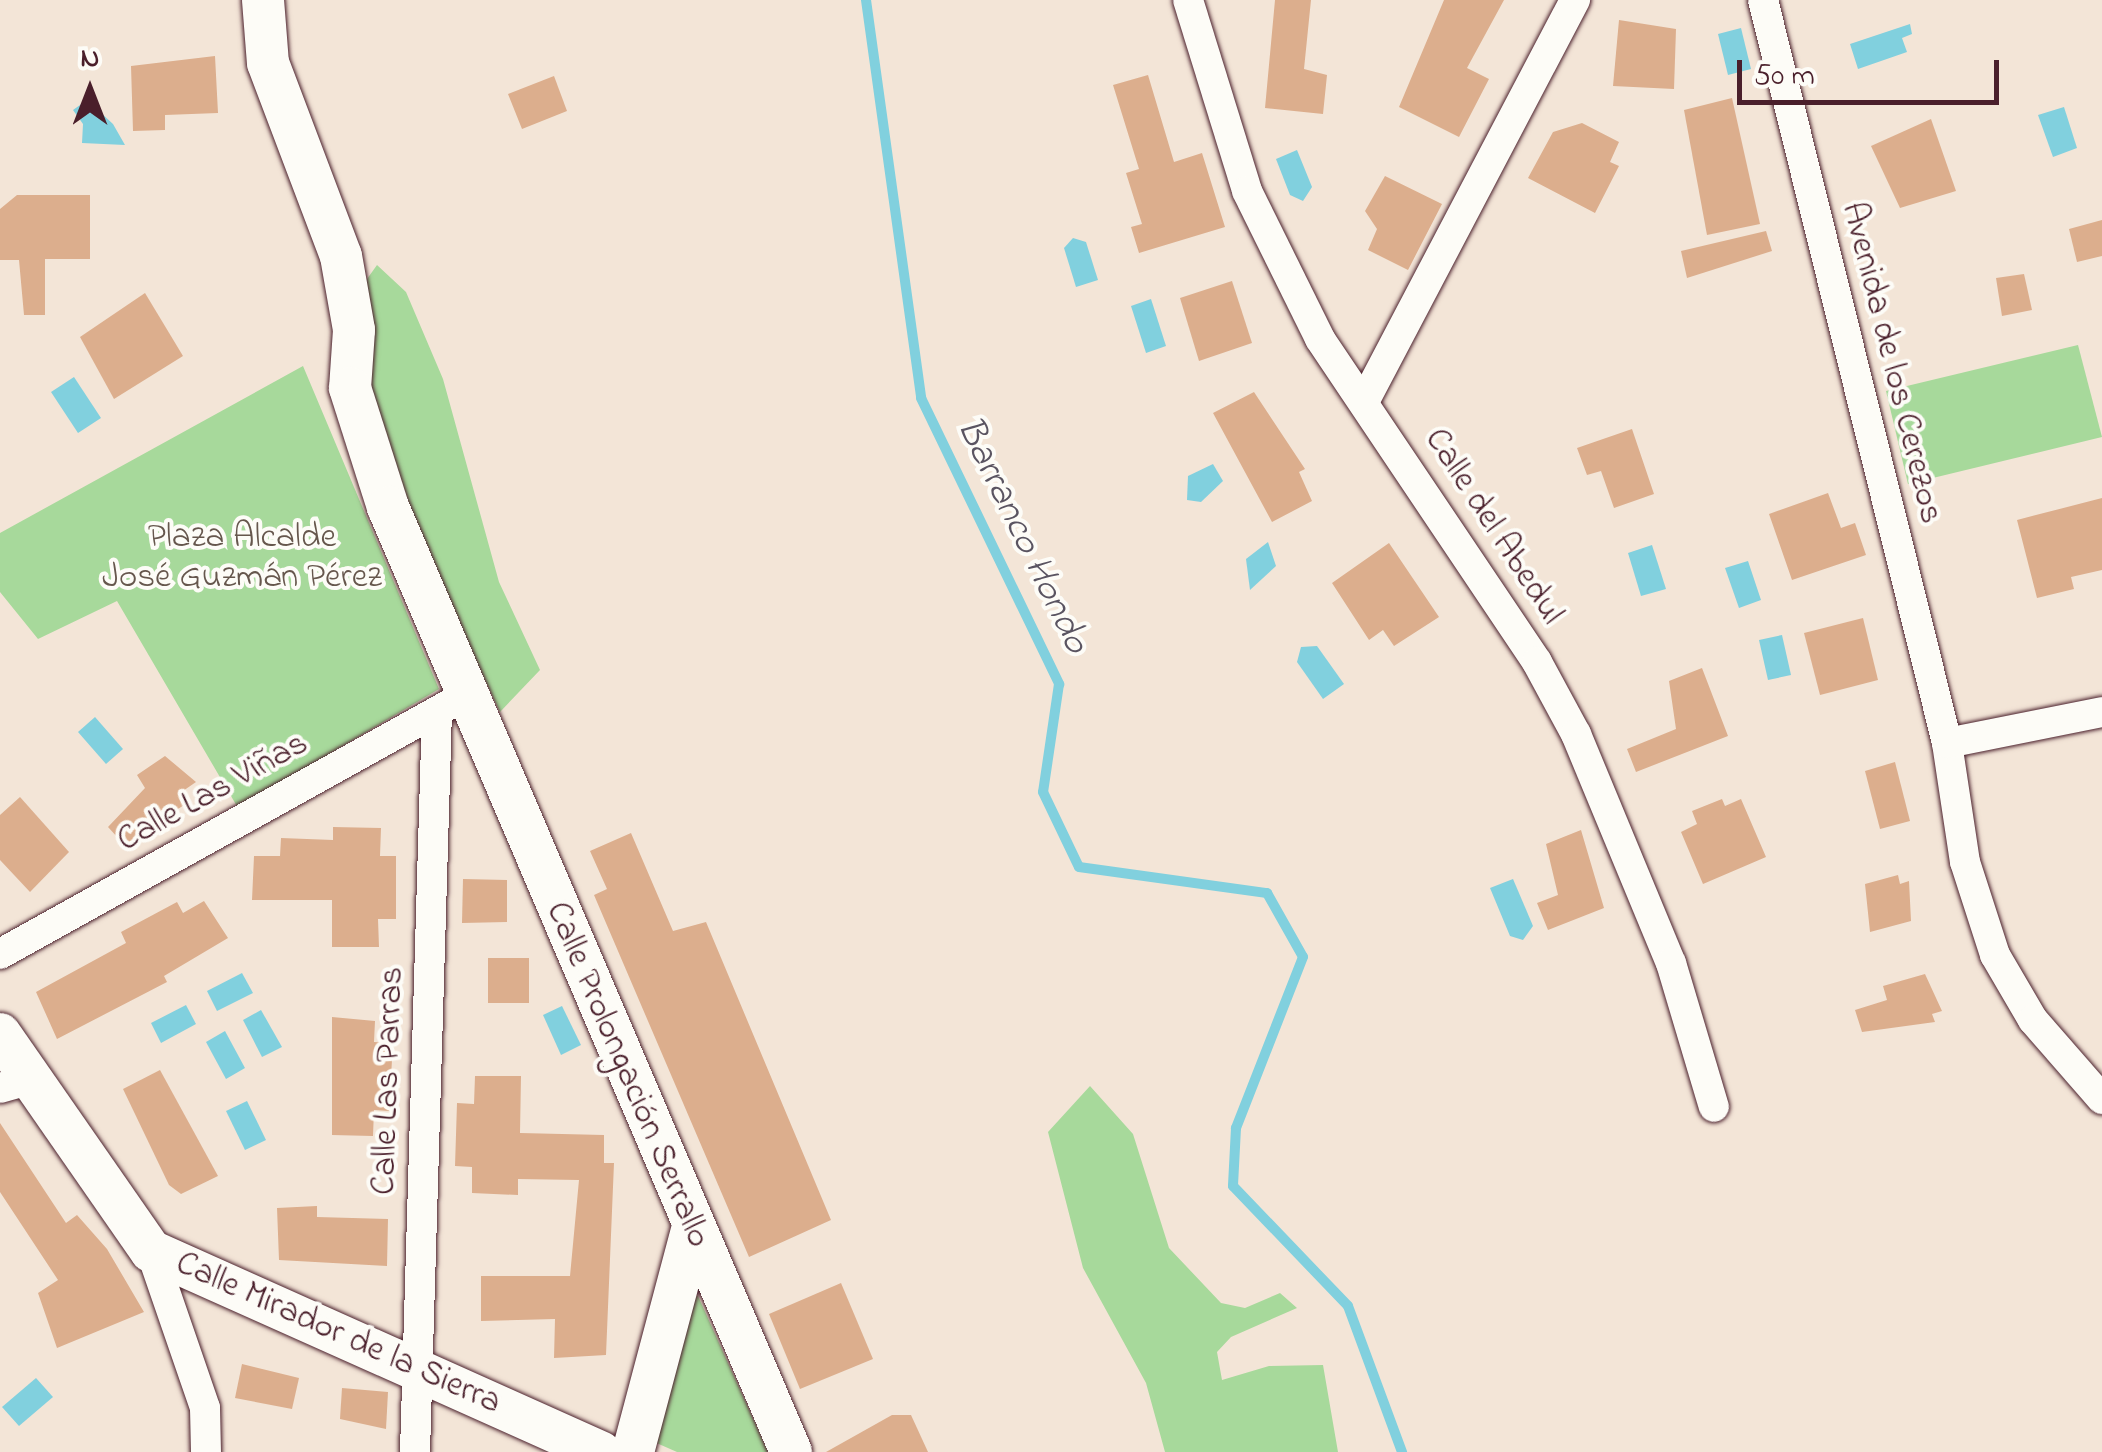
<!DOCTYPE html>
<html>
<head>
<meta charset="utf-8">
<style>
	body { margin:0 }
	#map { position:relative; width:2102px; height:1452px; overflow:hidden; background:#f3e5d7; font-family:"Indie Flower",sans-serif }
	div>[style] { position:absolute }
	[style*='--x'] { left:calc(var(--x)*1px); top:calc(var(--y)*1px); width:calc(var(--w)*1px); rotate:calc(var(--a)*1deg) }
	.green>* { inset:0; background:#a7d99b }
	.water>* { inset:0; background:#81d0de }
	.stream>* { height:10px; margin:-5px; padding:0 5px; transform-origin:5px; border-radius:5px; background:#81d0de }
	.building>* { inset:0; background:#dcae8d }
	.roads { filter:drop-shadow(0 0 2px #4a1f2b) drop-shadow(0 0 2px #4a1f2b) }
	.street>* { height:30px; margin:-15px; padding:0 15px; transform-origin:15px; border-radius:15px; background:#fdfcf7 }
	.secondary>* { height:42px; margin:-21px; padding:0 21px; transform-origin:21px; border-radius:21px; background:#fdfcf7 }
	span { translate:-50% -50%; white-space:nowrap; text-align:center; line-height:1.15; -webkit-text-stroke:8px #fdfcf7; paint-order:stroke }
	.street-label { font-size:35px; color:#4a1f2b }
	.park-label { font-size:35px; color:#66574d }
	.water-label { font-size:38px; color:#5a5461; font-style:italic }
	.north { position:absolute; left:40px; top:40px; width:100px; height:100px; -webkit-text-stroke:8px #fdfcf7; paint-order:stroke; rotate:0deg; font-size:28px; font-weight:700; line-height:40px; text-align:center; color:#4a1f2b }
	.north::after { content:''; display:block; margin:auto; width:35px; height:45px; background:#4a1f2b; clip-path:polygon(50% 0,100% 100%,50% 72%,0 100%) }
	.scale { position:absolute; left:1737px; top:60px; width:262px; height:45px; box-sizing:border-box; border:5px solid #4a1f2b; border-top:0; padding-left:12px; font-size:30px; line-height:35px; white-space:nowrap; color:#4a1f2b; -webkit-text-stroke:8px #fdfcf7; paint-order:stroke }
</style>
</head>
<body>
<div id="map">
	<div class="green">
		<i style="clip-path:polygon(377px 265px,406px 292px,443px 379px,499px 582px,540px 670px,500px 712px,428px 559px,364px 374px,357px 293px)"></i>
		<i style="clip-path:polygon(2078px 345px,2102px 437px,1908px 484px,1886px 391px)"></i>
		<i style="clip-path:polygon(303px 366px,439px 689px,238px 808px,117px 601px,38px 639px,0 592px,0 533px)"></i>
		<i style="clip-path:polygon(1090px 1086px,1133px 1134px,1169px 1248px,1221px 1303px,1245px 1308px,1280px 1293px,1297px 1308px,1231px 1337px,1217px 1352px,1222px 1380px,1269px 1366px,1323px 1365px,1338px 1452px,1165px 1452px,1146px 1383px,1083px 1268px,1048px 1132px)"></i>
		<i style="clip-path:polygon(698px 1296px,768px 1452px,677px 1452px,652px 1441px,683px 1299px)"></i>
	</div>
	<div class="water">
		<i style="clip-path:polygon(1910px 24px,1912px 34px,1902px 38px,1907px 52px,1858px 69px,1850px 44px)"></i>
		<i style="clip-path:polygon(1741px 28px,1751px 69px,1728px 75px,1718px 34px)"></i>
		<i style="clip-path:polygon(87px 100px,113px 124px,125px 145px,82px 143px,83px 124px,73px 110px)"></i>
		<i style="clip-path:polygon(2064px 107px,2077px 148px,2053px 157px,2038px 115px)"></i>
		<i style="clip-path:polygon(1297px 150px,1312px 187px,1303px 201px,1290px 195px,1276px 159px)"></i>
		<i style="clip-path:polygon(1073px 238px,1086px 242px,1098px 280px,1076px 287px,1064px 248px)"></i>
		<i style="clip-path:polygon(1151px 299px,1166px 346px,1146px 353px,1131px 306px)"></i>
		<i style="clip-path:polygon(74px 377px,101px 418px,78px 433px,51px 392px)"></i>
		<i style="clip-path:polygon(1213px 464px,1223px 481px,1201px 502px,1187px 500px,1188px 476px)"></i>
		<i style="clip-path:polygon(1268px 542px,1276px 566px,1250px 590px,1246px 559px)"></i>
		<i style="clip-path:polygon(1652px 545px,1666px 589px,1641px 596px,1628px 553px)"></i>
		<i style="clip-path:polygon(1748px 561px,1761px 600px,1739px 608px,1725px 568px)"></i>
		<i style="clip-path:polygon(1782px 635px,1791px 675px,1768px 680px,1759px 640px)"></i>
		<i style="clip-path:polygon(1317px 646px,1344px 684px,1323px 699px,1297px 662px,1301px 647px)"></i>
		<i style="clip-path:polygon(95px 717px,123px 749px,106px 764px,78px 732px)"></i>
		<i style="clip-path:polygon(1513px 879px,1533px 926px,1523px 940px,1510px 936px,1490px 888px)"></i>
		<i style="clip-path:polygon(242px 973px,253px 993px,217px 1011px,207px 991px)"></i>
		<i style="clip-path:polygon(186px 1005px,196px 1024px,161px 1043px,151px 1023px)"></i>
		<i style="clip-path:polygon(562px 1006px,581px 1045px,561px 1055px,543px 1015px)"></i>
		<i style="clip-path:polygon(261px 1010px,282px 1047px,262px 1057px,243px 1020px)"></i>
		<i style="clip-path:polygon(225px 1031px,245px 1068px,226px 1079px,206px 1042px)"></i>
		<i style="clip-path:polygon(247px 1101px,266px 1140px,245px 1150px,226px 1111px)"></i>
		<i style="clip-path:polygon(36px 1378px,53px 1397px,19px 1426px,2px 1407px)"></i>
	</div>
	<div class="stream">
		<i style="--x:866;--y:0;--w:402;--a:82.1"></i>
		<i style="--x:921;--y:398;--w:318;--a:64.2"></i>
		<i style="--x:1059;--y:684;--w:109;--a:98.4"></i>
		<i style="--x:1043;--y:792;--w:83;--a:64.4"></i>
		<i style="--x:1079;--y:867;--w:190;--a:7.9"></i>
		<i style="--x:1267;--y:893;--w:73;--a:60.6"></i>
		<i style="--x:1303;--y:957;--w:184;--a:111.4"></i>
		<i style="--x:1236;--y:1128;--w:58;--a:93"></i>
		<i style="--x:1233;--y:1186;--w:166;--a:46.2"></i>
		<i style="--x:1348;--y:1306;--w:156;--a:69.7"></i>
	</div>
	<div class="building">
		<i style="clip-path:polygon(1275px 0,1311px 0,1304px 69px,1327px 75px,1323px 114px,1265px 108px)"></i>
		<i style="clip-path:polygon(1444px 0,1504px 0,1467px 68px,1489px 79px,1459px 137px,1399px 107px)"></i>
		<i style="clip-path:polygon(1619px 20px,1676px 29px,1674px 89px,1613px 86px)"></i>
		<i style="clip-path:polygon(215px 56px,218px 113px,165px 115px,165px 130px,133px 131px,131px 66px)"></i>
		<i style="clip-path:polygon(1148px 75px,1174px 162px,1202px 153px,1225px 227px,1139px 253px,1131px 227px,1142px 224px,1126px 173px,1139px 169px,1113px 85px)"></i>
		<i style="clip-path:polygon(554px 76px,567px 111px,522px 129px,508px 94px)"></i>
		<i style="clip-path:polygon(1732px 98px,1760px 224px,1707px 235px,1684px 110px)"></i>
		<i style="clip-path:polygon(1931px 119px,1956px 191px,1900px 208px,1871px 146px)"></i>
		<i style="clip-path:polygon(1582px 123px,1619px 142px,1610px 162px,1619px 166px,1595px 213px,1528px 178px,1553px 132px)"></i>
		<i style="clip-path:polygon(1385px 176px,1442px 204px,1408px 270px,1368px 250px,1377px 229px,1365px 211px)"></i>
		<i style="clip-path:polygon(17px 195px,90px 195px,90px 259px,45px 259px,45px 315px,24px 315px,19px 260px,0 260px,0 209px)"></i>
		<i style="clip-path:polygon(2102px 220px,2102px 256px,2077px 262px,2069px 229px)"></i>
		<i style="clip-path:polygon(1766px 231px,1772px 251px,1687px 278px,1681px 251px)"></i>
		<i style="clip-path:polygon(2024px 274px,2032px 310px,2002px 316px,1996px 278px)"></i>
		<i style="clip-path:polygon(1232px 281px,1252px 343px,1199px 361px,1180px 298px)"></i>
		<i style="clip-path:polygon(145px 293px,183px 356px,114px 399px,80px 337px)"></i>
		<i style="clip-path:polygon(1254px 392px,1305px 469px,1299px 472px,1312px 501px,1272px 522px,1213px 413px)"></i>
		<i style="clip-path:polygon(1632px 429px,1654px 494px,1614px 508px,1601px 471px,1587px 475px,1577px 448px)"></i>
		<i style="clip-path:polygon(1828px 493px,1841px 528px,1855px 523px,1866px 555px,1792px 580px,1769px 514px)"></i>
		<i style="clip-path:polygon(2102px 498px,2102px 570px,2071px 577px,2074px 589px,2037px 598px,2017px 520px)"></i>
		<i style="clip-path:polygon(1389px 543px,1439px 617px,1394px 646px,1383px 630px,1369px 640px,1332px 583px)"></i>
		<i style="clip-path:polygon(1863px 618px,1878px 680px,1820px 695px,1804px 633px)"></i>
		<i style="clip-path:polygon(1702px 668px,1728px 736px,1636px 772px,1627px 749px,1676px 729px,1669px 681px)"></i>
		<i style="clip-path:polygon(165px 756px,196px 782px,180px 793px,187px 803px,175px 811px,180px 818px,129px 850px,108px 827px,145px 788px,137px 775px)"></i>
		<i style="clip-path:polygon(1895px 762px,1910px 821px,1880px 829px,1865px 771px)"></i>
		<i style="clip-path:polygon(20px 797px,69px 852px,30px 892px,0 860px,0 815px)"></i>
		<i style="clip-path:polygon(1722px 799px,1725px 806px,1741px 799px,1766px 857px,1703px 884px,1681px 832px,1697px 824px,1692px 811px)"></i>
		<i style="clip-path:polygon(333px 827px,381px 828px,380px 856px,396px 856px,396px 919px,378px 919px,379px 947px,332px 947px,332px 900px,252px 900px,254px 856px,280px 856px,281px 838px,333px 840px)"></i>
		<i style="clip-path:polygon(1581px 830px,1604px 908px,1548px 930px,1537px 903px,1558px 895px,1546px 844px)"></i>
		<i style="clip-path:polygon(631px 833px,673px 931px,706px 922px,831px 1220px,749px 1257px,594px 895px,607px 889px,590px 851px)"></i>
		<i style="clip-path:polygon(1898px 875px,1900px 884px,1909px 881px,1911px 921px,1870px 932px,1865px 884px)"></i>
		<i style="clip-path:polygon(463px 879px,507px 880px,507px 922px,462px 923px)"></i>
		<i style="clip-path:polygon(204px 901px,228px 938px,164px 976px,167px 982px,57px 1039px,36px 992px,126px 943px,121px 932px,177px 902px,183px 913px)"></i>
		<i style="clip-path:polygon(488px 958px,529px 958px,529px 1003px,488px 1003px)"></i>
		<i style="clip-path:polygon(1925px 974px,1942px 1011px,1932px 1014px,1935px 1022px,1862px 1032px,1855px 1010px,1887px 1000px,1883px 986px)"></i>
		<i style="clip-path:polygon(332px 1017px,375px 1021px,374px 1042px,393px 1043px,389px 1111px,374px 1110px,373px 1136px,332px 1135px)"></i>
		<i style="clip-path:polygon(160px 1070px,218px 1176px,181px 1194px,169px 1185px,123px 1089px)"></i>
		<i style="clip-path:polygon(475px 1076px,521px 1076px,520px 1133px,604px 1135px,604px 1163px,614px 1163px,606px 1355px,554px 1358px,555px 1319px,481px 1321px,481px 1276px,570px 1276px,579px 1180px,518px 1179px,518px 1195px,472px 1193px,472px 1167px,455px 1166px,457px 1103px,474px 1104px)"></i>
		<i style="clip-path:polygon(0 1123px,66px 1223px,77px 1215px,107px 1249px,144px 1312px,57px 1348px,38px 1293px,58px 1280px,0 1192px)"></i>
		<i style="clip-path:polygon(317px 1206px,317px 1217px,388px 1219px,387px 1266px,279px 1260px,277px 1208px)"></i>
		<i style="clip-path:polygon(841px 1283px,873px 1359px,800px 1389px,769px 1314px)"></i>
		<i style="clip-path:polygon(242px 1364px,299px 1378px,292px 1409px,235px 1398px)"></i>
		<i style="clip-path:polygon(342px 1388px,388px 1392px,386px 1429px,340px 1419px)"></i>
		<i style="clip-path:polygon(892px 1415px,911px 1415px,928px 1452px,826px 1452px)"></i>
	</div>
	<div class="roads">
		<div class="street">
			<i style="--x:1188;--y:0;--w:200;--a:72.8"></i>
			<i style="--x:1247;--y:191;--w:165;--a:63.7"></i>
			<i style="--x:1320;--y:339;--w:389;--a:56.1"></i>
			<i style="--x:1537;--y:662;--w:82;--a:61.6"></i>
			<i style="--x:1576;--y:734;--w:248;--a:67.5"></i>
			<i style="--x:1671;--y:963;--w:150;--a:73.4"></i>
			<i style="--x:1763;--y:0;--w:765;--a:76.09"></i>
			<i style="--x:1947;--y:743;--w:120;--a:81.4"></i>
			<i style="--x:1965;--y:862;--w:98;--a:72.1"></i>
			<i style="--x:1995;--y:955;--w:75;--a:59.7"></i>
			<i style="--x:2033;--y:1020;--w:105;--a:48.9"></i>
			<i style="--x:1365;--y:400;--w:452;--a:-62.3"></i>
			<i style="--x:1947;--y:743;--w:158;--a:-11.3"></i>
			<i style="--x:0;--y:954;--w:517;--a:-29.04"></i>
			<i style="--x:0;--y:1088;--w:35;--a:-16"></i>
			<i style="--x:151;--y:1251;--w:166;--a:71"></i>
			<i style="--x:205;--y:1408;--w:44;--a:88.7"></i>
			<i style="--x:415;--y:1452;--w:740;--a:-88.3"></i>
		</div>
		<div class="secondary">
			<i style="--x:263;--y:0;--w:63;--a:85.5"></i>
			<i style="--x:268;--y:63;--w:206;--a:69.3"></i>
			<i style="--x:341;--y:256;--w:75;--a:80"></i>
			<i style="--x:354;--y:330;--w:58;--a:93.9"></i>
			<i style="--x:350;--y:388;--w:125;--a:72.3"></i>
			<i style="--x:388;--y:507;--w:1027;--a:66.9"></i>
			<i style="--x:0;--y:1034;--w:264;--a:55.2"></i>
			<i style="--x:151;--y:1251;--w:493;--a:24.1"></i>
			<i style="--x:633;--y:1452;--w:230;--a:-75.1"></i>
		</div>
	</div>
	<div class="street-label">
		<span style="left:1891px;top:363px;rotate:76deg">Avenida de los Cerezos</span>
		<span style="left:1493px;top:527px;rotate:57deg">Calle del Abedul</span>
		<span style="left:213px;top:793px;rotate:-29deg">Calle Las Viñas</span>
		<span style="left:627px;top:1075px;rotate:67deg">Calle Prolongación Serrallo</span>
		<span style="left:389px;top:1081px;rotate:-88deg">Calle Las Parras</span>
		<span style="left:338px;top:1334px;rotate:24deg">Calle Mirador de la Sierra</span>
	</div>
	<div class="park-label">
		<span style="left:242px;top:558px">Plaza Alcalde<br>José Guzmán Pérez</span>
	</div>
	<div class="water-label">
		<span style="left:1021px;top:536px;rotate:64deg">Barranco Hondo</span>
	</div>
	<div class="north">N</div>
	<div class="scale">50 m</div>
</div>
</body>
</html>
